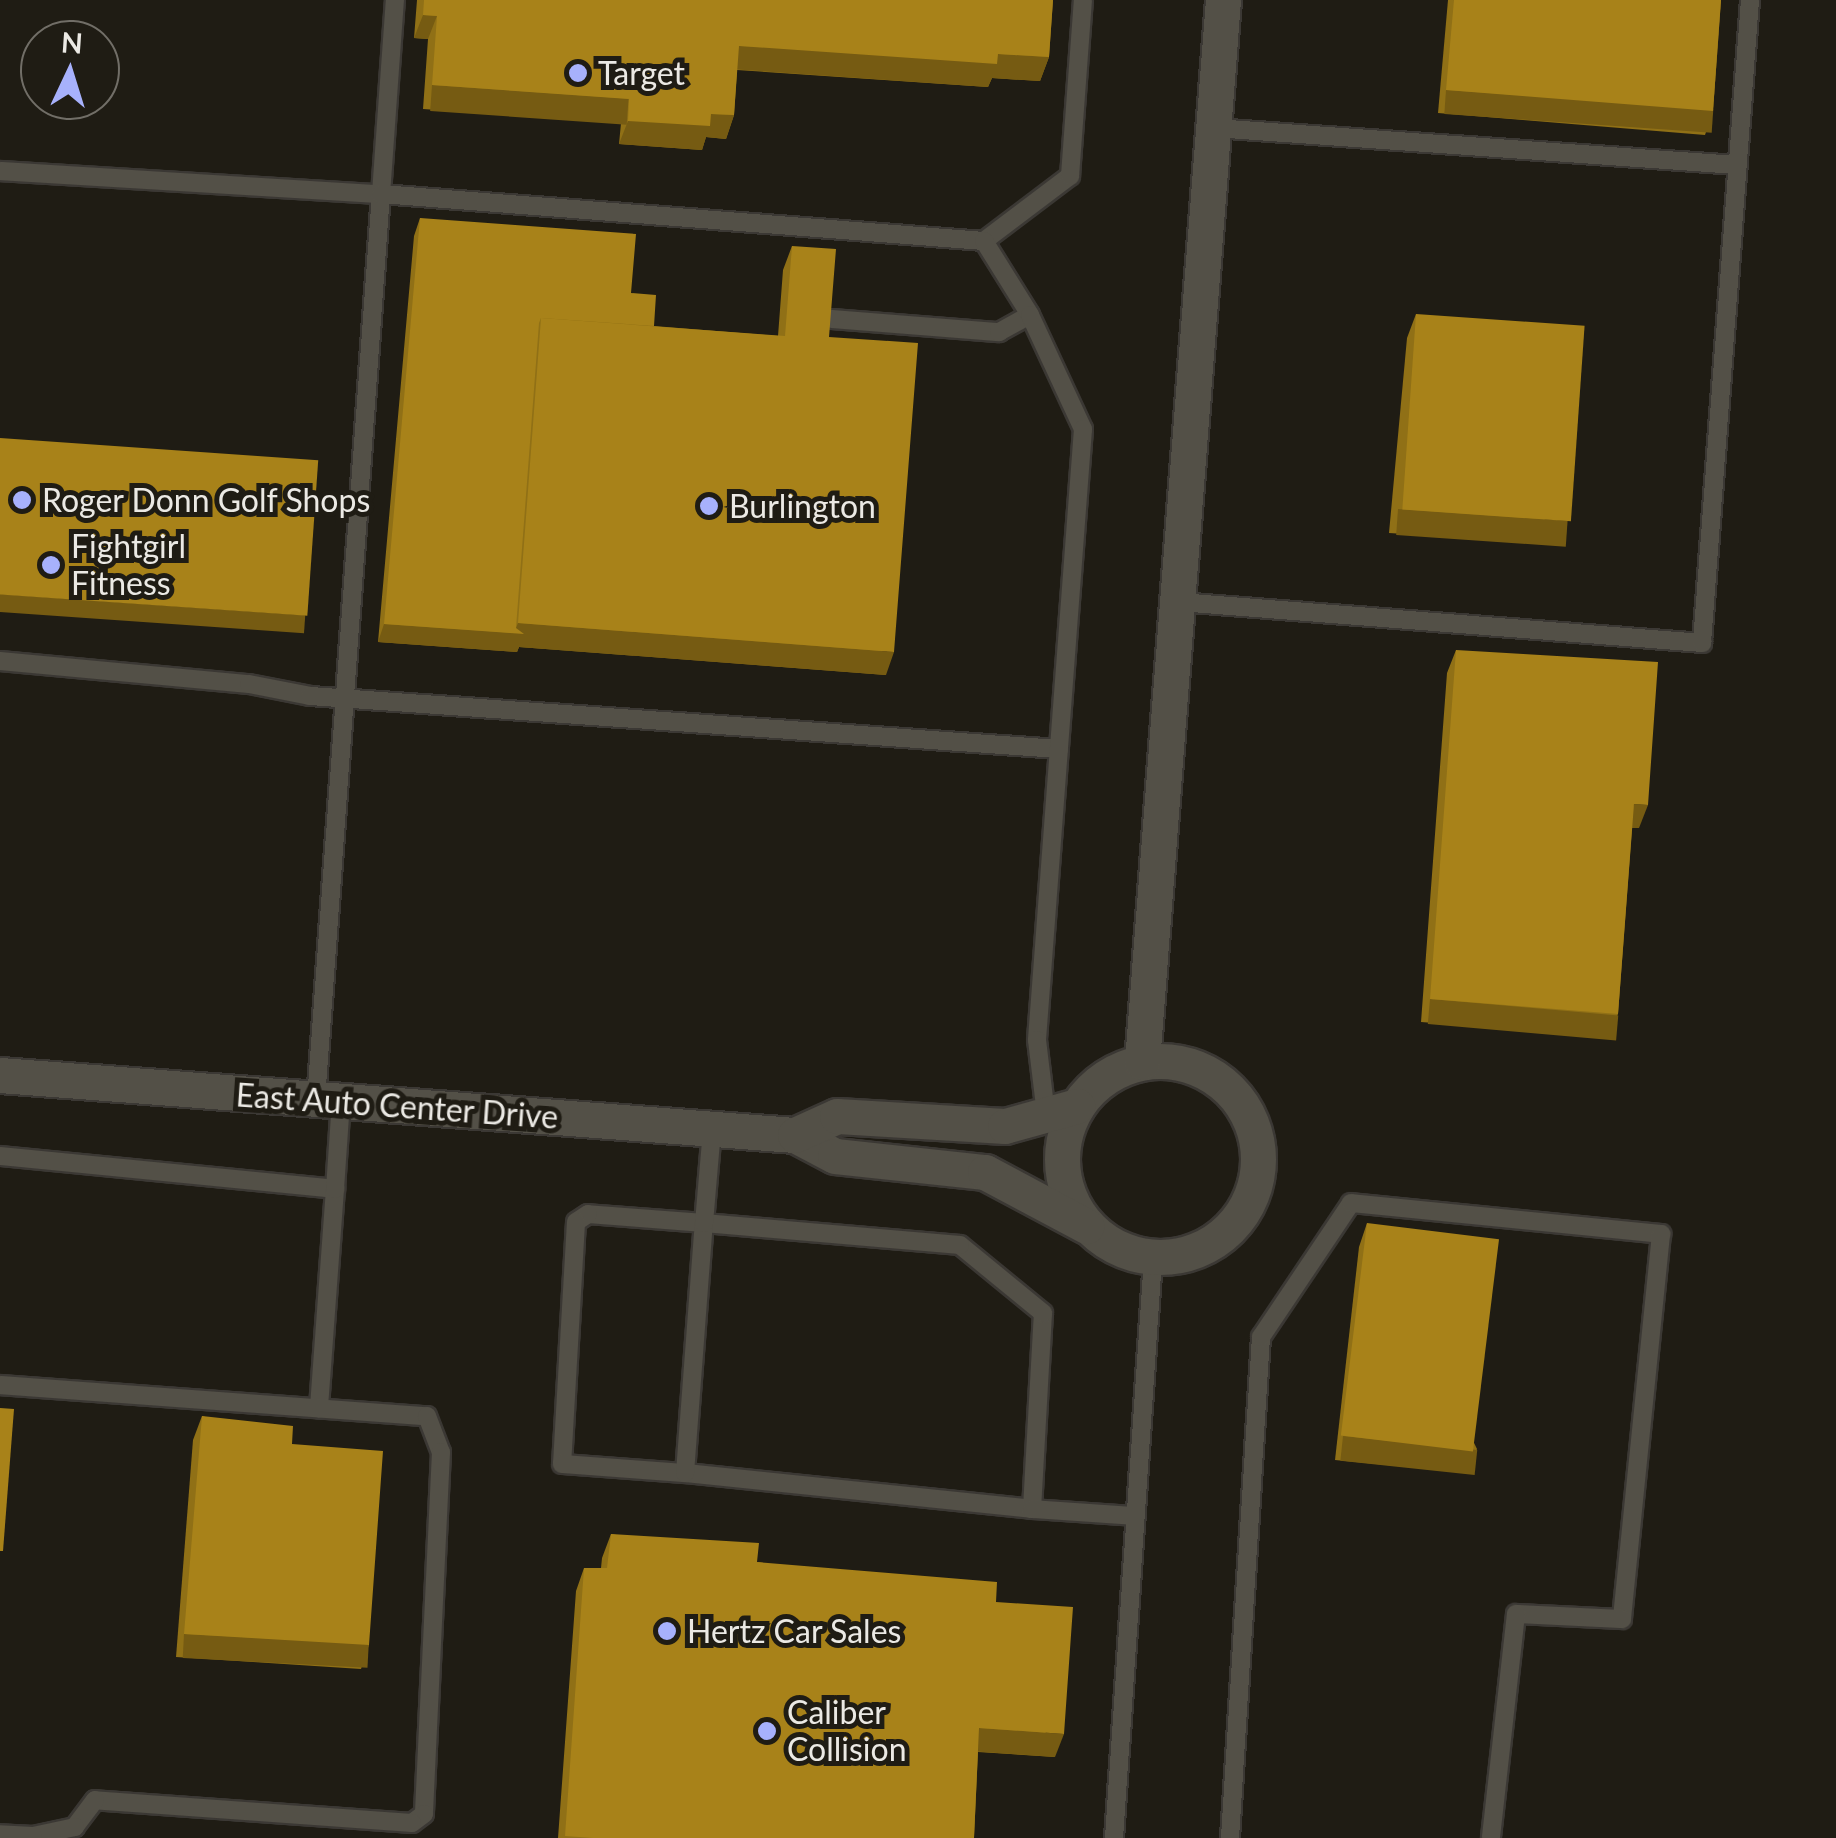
<!DOCTYPE html>
<style>
body{margin:0}
#map{position:relative;width:1836px;height:1838px;overflow:hidden;background:#1f1c14;font-family:Lato,sans-serif}
div>[style]{position:absolute}
.roads{filter:drop-shadow(2px 0 #3b3834) drop-shadow(-2px 0 #3b3834) drop-shadow(0 2px #3b3834) drop-shadow(0 -2px #3b3834)}
.lane>*{height:18px;margin:-9px;padding:0 9px;transform-origin:9px;border-radius:9px;background:#535047}
.street>*{height:35px;margin:-17.5px;padding:0 17.5px;transform-origin:17.5px;border-radius:17.5px;background:#535047}
.street>.ring{margin:-17.5px;padding:0;box-sizing:content-box;background:none;border:35px solid #535047;border-radius:50%}
.wall>*{inset:0;background:#907016}
.shaded-wall>*{inset:0;background:#765b12;transform-origin:0 0}
.building>*{inset:0;background:#a88219;transform-origin:0 0}
.dots>*{width:28px;height:28px;translate:-50% -50%;box-sizing:border-box;border:5px solid #1f1c14;border-radius:50%}
span{translate:-50% -50%;white-space:nowrap;text-align:center;line-height:1.15;-webkit-text-stroke:10px #1f1c14;paint-order:stroke}
.poi-label{font-size:32px;color:#ebe9e4}
.left{translate:0 -50%;text-align:left}
.street-label{font-size:32px;color:#ebe9e4}
.north{position:absolute;left:20px;top:20px;width:100px;height:100px;box-sizing:border-box;background:#1f1c14;border:2px solid #716e67;border-radius:50%;rotate:4deg;font-size:28px;font-weight:700;line-height:40px;text-align:center;color:#ebe9e4}
.north::after{content:'';display:block;margin:auto;width:35px;height:45px;background:#a7b1fc;clip-path:polygon(50% 0,100% 100%,50% 72%,0 100%)}
</style>
<div id="map">
<div class="roads">
<div class="lane">
<i style="left:1214px;top:128px;width:524px;rotate:4.05deg"></i>
<i style="left:0;top:171px;width:382px;rotate:3.5deg"></i>
<i style="left:381px;top:194px;width:195px;rotate:-85.9deg"></i>
<i style="left:984px;top:241px;width:108px;rotate:-37.1deg"></i>
<i style="left:1070px;top:176px;width:176px;rotate:-85.8deg"></i>
<i style="left:832px;top:319px;width:168px;rotate:4.5deg"></i>
<i style="left:999px;top:332px;width:35px;rotate:-29deg"></i>
<i style="left:1179px;top:602px;width:525px;rotate:4.48deg"></i>
<i style="left:1702px;top:643px;width:645px;rotate:-85.73deg"></i>
<i style="left:0;top:661px;width:250px;rotate:5.3deg"></i>
<i style="left:249px;top:684px;width:62px;rotate:11.1deg"></i>
<i style="left:310px;top:696px;width:751px;rotate:4.05deg"></i>
<i style="left:316px;top:1100px;width:908px;rotate:-85.9deg"></i>
<i style="left:381px;top:194px;width:605px;rotate:4.46deg"></i>
<i style="left:984px;top:241px;width:87px;rotate:58.1deg"></i>
<i style="left:1030px;top:315px;width:126px;rotate:65.1deg"></i>
<i style="left:1083px;top:429px;width:613px;rotate:94.31deg"></i>
<i style="left:1037px;top:1040px;width:75px;rotate:83.1deg"></i>
<i style="left:0;top:1156px;width:337px;rotate:5.6deg"></i>
<i style="left:335px;top:1189px;width:220px;rotate:94.2deg"></i>
<i style="left:335px;top:1189px;width:88px;rotate:-86.1deg"></i>
<i style="left:0;top:1385px;width:428px;rotate:4.2deg"></i>
<i style="left:427px;top:1416px;width:39px;rotate:69deg"></i>
<i style="left:441px;top:1452px;width:362px;rotate:92.7deg"></i>
<i style="left:424px;top:1814px;width:15px;rotate:143deg"></i>
<i style="left:412px;top:1823px;width:318px;rotate:-175.9deg"></i>
<i style="left:95px;top:1800px;width:34px;rotate:127deg"></i>
<i style="left:75px;top:1827px;width:43px;rotate:167.9deg"></i>
<i style="left:33px;top:1836px;width:33px;rotate:-177deg"></i>
<i style="left:685px;top:1473px;width:349px;rotate:5.9deg"></i>
<i style="left:1032px;top:1509px;width:196px;rotate:-86.8deg"></i>
<i style="left:1043px;top:1313px;width:107px;rotate:-140.7deg"></i>
<i style="left:960px;top:1245px;width:257px;rotate:-175.1deg"></i>
<i style="left:704px;top:1223px;width:116px;rotate:-175.6deg"></i>
<i style="left:588px;top:1214px;width:14px;rotate:146deg"></i>
<i style="left:576px;top:1222px;width:242px;rotate:93.3deg"></i>
<i style="left:562px;top:1464px;width:123px;rotate:4.2deg"></i>
<i style="left:685px;top:1473px;width:251px;rotate:-85.7deg"></i>
<i style="left:704px;top:1223px;width:94px;rotate:-85.1deg"></i>
<i style="left:1032px;top:1509px;width:103px;rotate:3.9deg"></i>
<i style="left:1114px;top:1838px;width:581px;rotate:-86.15deg"></i>
<i style="left:1230px;top:1838px;width:502px;rotate:-86.46deg"></i>
<i style="left:1261px;top:1337px;width:161px;rotate:-56.1deg"></i>
<i style="left:1351px;top:1203px;width:312px;rotate:5.7deg"></i>
<i style="left:1661px;top:1234px;width:387px;rotate:95.8deg"></i>
<i style="left:1622px;top:1619px;width:106px;rotate:-177.3deg"></i>
<i style="left:1516px;top:1614px;width:225px;rotate:96.4deg"></i>
</div>
<div class="street">
<i class="ring" style="left:1062px;top:1061px;width:161px;height:161px"></i>
<i style="left:1142px;top:1062px;width:1065px;rotate:-85.64deg"></i>
<i style="left:0;top:1075px;width:797px;rotate:4.32deg"></i>
<i style="left:795px;top:1135px;width:45px;rotate:27.7deg"></i>
<i style="left:835px;top:1156px;width:151px;rotate:6.1deg"></i>
<i style="left:985px;top:1172px;width:115px;rotate:28.1deg"></i>
<i style="left:795px;top:1135px;width:46px;rotate:-24.3deg"></i>
<i style="left:837px;top:1116px;width:168px;rotate:3.4deg"></i>
<i style="left:1005px;top:1126px;width:75px;rotate:-15.5deg"></i>
</div>
</div>
<div class="wall">
<i style="clip-path:polygon(417px 0,1053px 0,1049px 57px,1040px 81px,992px 78px,988px 87px,737px 70px,734px 115px,726px 139px,706px 137px,702px 150px,619px 144px,621px 123px,423px 109px,428px 39px,414px 38px)"></i>
<i style="clip-path:polygon(1448px 0,1721px 0,1713px 111px,1705px 135px,1438px 113px)"></i>
<i style="clip-path:polygon(420px 218px,631px 293px,654px 326px,778px 336px,783px 270px,792px 246px,829px 337px,886px 675px,519px 647px,517px 652px,378px 642px,414px 236px)"></i>
<i style="clip-path:polygon(1416px 314px,1560px 544px,1389px 533px,1407px 338px)"></i>
<i style="clip-path:polygon(1456px 650px,1639px 828px,1632px 828px,1618px 1014px,1609px 1037px,1421px 1022px,1447px 673px)"></i>
<i style="clip-path:polygon(1367px 1223px,1477px 1449px,1468px 1473px,1335px 1460px,1359px 1247px)"></i>
<i style="clip-path:polygon(202px 1416px,292px 1444px,369px 1645px,361px 1669px,176px 1657px,193px 1440px)"></i>
<i style="clip-path:polygon(611px 1534px,757px 1562px,996px 1602px,1055px 1757px,978px 1752px,974px 1838px,558px 1838px,576px 1591px,584px 1568px,601px 1568px,602px 1558px)"></i>
</div>
<div class="shaded-wall">
<i style="clip-path:polygon(423px 15px,437px 16px,428px 39px,414px 38px)"></i>
<i style="clip-path:polygon(739px 46px,998px 54px,1049px 57px,1040px 81px,992px 78px,988px 87px,730px 69px)"></i>
<i style="left:432px;top:85px;width:197px;height:26px;rotate:4deg"></i>
<i style="left:1446px;top:90px;width:268px;height:24px;rotate:4deg"></i>
<i style="clip-path:polygon(711px 114px,734px 115px,726px 139px,706px 137px,702px 150px,619px 144px,628px 121px)"></i>
<i style="left:1398px;top:509px;width:170px;height:26px;rotate:4deg"></i>
<i style="left:0;top:594px;width:306px;height:18px;rotate:4deg"></i>
<i style="clip-path:polygon(518px 623px,894px 652px,886px 675px,519px 647px,517px 652px,378px 642px,384px 624px,514px 633px)"></i>
<i style="clip-path:polygon(1634px 804px,1648px 805px,1639px 828px,1625px 828px)"></i>
<i style="left:1430px;top:999px;width:189px;height:25px;rotate:5deg"></i>
<i style="left:1343px;top:1436px;width:135px;height:25px;rotate:6deg"></i>
<i style="left:184px;top:1634px;width:185px;height:24px;rotate:3deg"></i>
<i style="clip-path:polygon(979px 1728px,1064px 1734px,1055px 1757px,970px 1751px)"></i>
</div>
<div class="building">
<i style="clip-path:polygon(424px 0,1053px 0,1049px 57px,998px 54px,997px 64px,739px 46px,734px 115px,711px 114px,710px 126px,628px 121px,629px 99px,432px 85px,437px 16px,423px 15px)"></i>
<i style="clip-path:polygon(1454px 0,1721px 0,1713px 111px,1446px 90px)"></i>
<i style="clip-path:polygon(420px 218px,636px 234px,631px 293px,656px 295px,654px 326px,541px 318px,539px 323px,516px 628px,524px 634px,384px 624px)"></i>
<i style="clip-path:polygon(792px 246px,836px 249px,829px 337px,918px 343px,894px 652px,518px 623px,541px 318px,785px 336px)"></i>
<i style="left:1416px;top:314px;width:169px;height:196px;rotate:4deg"></i>
<i style="left:0;top:438px;width:319px;height:156px;rotate:4deg"></i>
<i style="clip-path:polygon(1456px 650px,1658px 662px,1648px 805px,1634px 804px,1618px 1014px,1430px 999px)"></i>
<i style="left:1367px;top:1223px;width:133px;height:214px;rotate:7deg"></i>
<i style="clip-path:polygon(0 1408px,14px 1409px,3px 1551px,0 1551px)"></i>
<i style="clip-path:polygon(202px 1416px,293px 1426px,292px 1444px,383px 1451px,369px 1645px,184px 1634px)"></i>
<i style="clip-path:polygon(611px 1534px,759px 1543px,757px 1562px,997px 1582px,996px 1602px,1073px 1607px,1064px 1734px,979px 1728px,974px 1838px,593px 1838px,565px 1836px,584px 1568px,607px 1568px)"></i>
</div>
<div class="dots">
<i style="left:578px;top:73px;background:#a7b1fc"></i>
<i style="left:22px;top:500px;background:#a7b1fc"></i>
<i style="left:709px;top:506px;background:#a7b1fc"></i>
<i style="left:51px;top:565px;background:#a7b1fc"></i>
<i style="left:667px;top:1631px;background:#a7b1fc"></i>
<i style="left:767px;top:1731px;background:#a7b1fc"></i>
</div>
<div class="poi-label">
<span class="left" style="left:598px;top:73px">Target</span>
<span class="left" style="left:42px;top:500px">Roger Donn Golf Shops</span>
<span class="left" style="left:729px;top:506px">Burlington</span>
<span class="left" style="left:71px;top:565px">Fightgirl<br>Fitness</span>
<span class="left" style="left:687px;top:1631px">Hertz Car Sales</span>
<span class="left" style="left:787px;top:1731px">Caliber<br>Collision</span>
</div>
<div class="street-label">
<span style="left:397px;top:1106px;rotate:4deg">East Auto Center Drive</span>
</div>
<div class="north">N</div>
</div>
